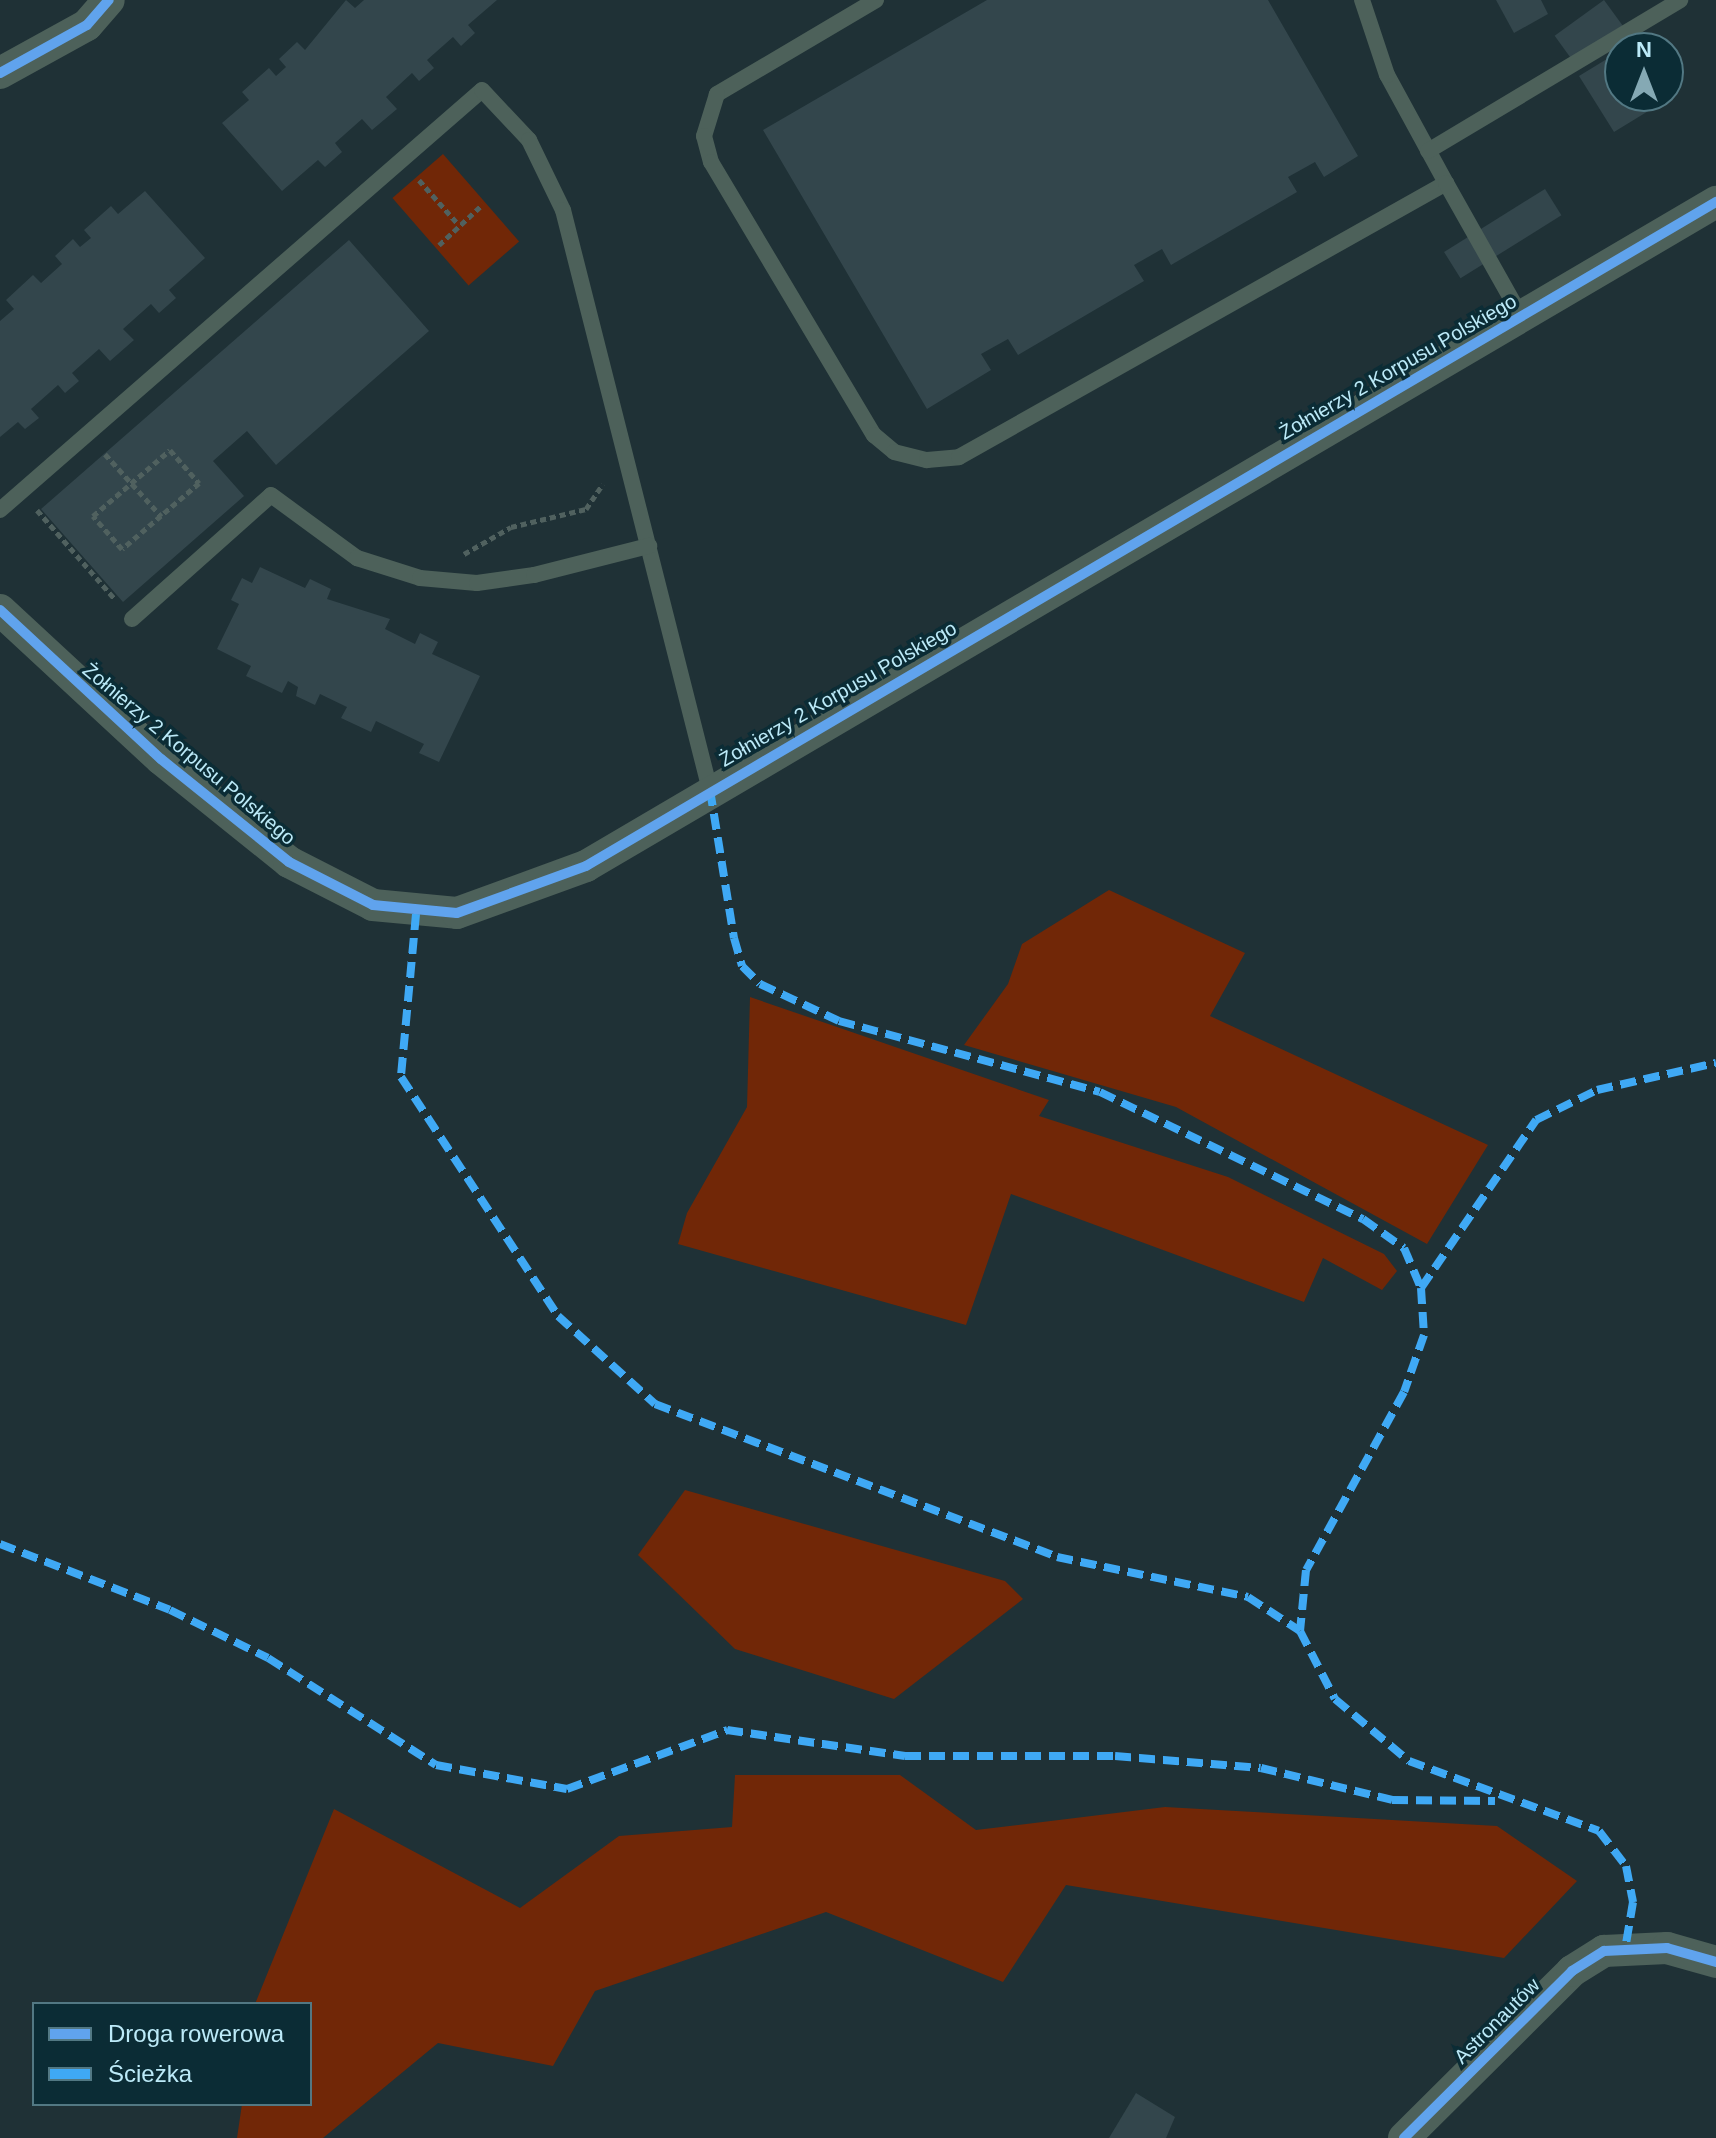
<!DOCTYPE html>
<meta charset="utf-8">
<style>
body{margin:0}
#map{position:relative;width:1716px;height:2138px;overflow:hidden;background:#1f3136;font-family:Helvetica,sans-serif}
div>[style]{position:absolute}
.green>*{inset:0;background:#712707;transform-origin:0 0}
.building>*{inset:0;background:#33464c;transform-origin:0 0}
.path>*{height:5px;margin-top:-2.5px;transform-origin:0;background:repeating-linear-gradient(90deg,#50615f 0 6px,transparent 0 10px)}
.lane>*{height:16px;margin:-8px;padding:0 8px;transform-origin:8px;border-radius:8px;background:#4d615a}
.street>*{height:32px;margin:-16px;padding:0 16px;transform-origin:16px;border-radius:16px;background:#4d615a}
.quiet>*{height:8px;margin-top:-4px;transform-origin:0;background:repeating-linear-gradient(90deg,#3fa9f5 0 16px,transparent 0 24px)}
.cycleway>*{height:10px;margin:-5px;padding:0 5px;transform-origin:5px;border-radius:5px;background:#60a3ed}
span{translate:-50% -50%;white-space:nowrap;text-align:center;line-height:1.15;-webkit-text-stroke:7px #0b2c35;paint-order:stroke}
.street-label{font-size:20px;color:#bceaf8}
.legend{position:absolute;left:32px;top:2002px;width:280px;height:104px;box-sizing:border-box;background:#0b2c35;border:2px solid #527883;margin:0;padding:10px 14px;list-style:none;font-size:24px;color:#bceaf8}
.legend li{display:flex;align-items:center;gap:16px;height:40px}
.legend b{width:40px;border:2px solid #527883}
.north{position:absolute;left:1604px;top:32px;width:80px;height:80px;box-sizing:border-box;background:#0b2c35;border:2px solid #527883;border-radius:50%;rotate:0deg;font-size:22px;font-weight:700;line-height:32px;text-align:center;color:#bceaf8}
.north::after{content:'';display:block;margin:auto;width:28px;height:36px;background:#85a9b4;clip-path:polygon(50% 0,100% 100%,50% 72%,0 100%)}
</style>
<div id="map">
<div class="green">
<i style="left:443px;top:154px;width:116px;height:67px;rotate:49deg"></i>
<i style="clip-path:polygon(1109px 890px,1245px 953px,1210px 1016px,1488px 1145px,1427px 1244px,1176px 1107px,964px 1045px,1008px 984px,1022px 944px)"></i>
<i style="clip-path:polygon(750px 997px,1049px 1100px,1039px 1116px,1228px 1177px,1384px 1254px,1397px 1271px,1382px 1290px,1323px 1258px,1304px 1302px,1011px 1194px,966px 1325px,678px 1244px,687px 1213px,747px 1107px)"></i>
<i style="clip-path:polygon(685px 1490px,1005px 1581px,1023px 1599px,894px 1699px,735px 1649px,638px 1555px)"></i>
<i style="clip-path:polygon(735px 1775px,900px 1775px,976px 1830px,1165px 1807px,1497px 1826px,1577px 1881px,1504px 1958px,1066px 1885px,1003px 1982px,826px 1912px,595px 1991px,553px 2066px,438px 2043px,323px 2138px,237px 2138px,242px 2104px,310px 2104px,310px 2004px,255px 2004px,334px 1809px,520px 1908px,619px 1836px,732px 1827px)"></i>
</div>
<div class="building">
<i style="clip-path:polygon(346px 0,355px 8px,364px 0,497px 0,468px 25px,475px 33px,461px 46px,453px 37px,427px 60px,434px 68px,419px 81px,412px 73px,386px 97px,397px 109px,372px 130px,362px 119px,335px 143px,342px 152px,325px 167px,318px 160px,282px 191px,222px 123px,249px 100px,242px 92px,269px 68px,276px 76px,286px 67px,279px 59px,297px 42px,305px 50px)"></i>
<i style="clip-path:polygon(987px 0,1268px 0,1358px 156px,1324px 177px,1315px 162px,1288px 177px,1297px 192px,1171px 265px,1162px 249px,1134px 265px,1144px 281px,1018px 355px,1008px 339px,981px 354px,991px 370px,927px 409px,763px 130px)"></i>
<i style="clip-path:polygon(1496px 0,1541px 0,1548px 14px,1514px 33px)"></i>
<i style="left:1604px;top:0;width:36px;height:61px;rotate:54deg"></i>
<i style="clip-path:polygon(1620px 51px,1620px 96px,1668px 99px,1614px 132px,1579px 76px)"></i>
<i style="left:1545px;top:189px;width:31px;height:119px;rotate:58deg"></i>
<i style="clip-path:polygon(145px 191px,205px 258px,169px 290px,176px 298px,159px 313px,151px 304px,123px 329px,134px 340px,110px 361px,99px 349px,72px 373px,79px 381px,65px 393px,58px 385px,31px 409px,39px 418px,25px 429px,18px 422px,0 437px,0 321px,14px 309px,6px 300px,33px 275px,41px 283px,62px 264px,55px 256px,73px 239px,80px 247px,91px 238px,84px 230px,111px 206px,118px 214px)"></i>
<i style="clip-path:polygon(349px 240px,429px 331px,276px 465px,247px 431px,213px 461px,244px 496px,123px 602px,41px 509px)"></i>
<i style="clip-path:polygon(260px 567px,305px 588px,310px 579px,331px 589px,327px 599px,390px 619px,385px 629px,415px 644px,420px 633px,438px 642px,432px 654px,480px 676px,439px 762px,419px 753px,424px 744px,376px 721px,371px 732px,341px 718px,347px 707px,320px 694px,315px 705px,296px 696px,298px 687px,288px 681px,282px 693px,246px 676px,251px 666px,217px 649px,239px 604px,231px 600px,242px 578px,252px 583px)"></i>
<i style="clip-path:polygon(1136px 2093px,1175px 2117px,1166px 2138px,1109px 2138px)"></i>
</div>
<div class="path">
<i style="left:419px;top:180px;width:60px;rotate:48.4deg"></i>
<i style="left:439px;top:245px;width:60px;rotate:-43deg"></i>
<i style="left:170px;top:450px;width:44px;rotate:48.7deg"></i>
<i style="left:199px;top:483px;width:101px;rotate:139.4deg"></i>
<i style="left:122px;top:549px;width:44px;rotate:-131.3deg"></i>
<i style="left:93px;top:516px;width:101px;rotate:-40.6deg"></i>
<i style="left:105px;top:454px;width:84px;rotate:47.9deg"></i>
<i style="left:37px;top:510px;width:118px;rotate:48.8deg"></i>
<i style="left:464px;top:554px;width:54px;rotate:-29.9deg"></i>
<i style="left:511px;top:527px;width:77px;rotate:-13.5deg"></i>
<i style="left:586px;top:509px;width:30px;rotate:-56deg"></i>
</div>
<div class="lane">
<i style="left:876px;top:0;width:185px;rotate:149.4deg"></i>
<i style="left:717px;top:94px;width:44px;rotate:107.2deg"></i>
<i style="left:704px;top:136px;width:27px;rotate:75deg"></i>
<i style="left:711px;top:162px;width:318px;rotate:59.2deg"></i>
<i style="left:874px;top:435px;width:26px;rotate:40deg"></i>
<i style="left:894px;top:452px;width:34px;rotate:14deg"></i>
<i style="left:927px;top:460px;width:32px;rotate:-5deg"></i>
<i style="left:959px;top:457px;width:559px;rotate:-29.36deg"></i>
<i style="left:1446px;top:183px;width:123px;rotate:-118.6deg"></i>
<i style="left:1387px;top:75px;width:79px;rotate:-108.4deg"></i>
<i style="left:1428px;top:151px;width:294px;rotate:-30.9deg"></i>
<i style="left:1446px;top:183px;width:153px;rotate:60.6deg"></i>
<i style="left:0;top:510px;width:639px;rotate:-41.07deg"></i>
<i style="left:482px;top:90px;width:69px;rotate:46.8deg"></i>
<i style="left:529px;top:140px;width:78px;rotate:64.1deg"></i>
<i style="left:563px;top:210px;width:598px;rotate:75.78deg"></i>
<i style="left:132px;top:619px;width:186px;rotate:-41.7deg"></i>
<i style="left:271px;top:495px;width:107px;rotate:36.2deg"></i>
<i style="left:357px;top:558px;width:66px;rotate:17.6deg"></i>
<i style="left:420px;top:578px;width:57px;rotate:5deg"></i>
<i style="left:477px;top:583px;width:58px;rotate:-8deg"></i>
<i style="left:534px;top:575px;width:119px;rotate:-14.2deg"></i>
</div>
<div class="street">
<i style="left:0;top:73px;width:99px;rotate:-28.9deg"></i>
<i style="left:87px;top:25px;width:33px;rotate:-49deg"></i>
<i style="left:0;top:610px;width:219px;rotate:42.8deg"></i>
<i style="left:161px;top:759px;width:164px;rotate:38.8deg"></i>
<i style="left:289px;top:862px;width:94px;rotate:27.1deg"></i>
<i style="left:373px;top:905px;width:84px;rotate:5.4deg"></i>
<i style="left:457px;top:913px;width:137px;rotate:-20deg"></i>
<i style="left:586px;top:866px;width:1311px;rotate:-30.44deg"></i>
<i style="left:1404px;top:2138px;width:237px;rotate:-44.8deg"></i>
<i style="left:1572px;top:1971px;width:38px;rotate:-32deg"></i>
<i style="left:1604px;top:1951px;width:63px;rotate:-2.7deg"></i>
<i style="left:1667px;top:1948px;width:51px;rotate:15.9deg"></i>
</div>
<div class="quiet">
<i style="left:710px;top:790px;width:150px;rotate:80.8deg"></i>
<i style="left:734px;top:938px;width:29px;rotate:74deg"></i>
<i style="left:742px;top:966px;width:25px;rotate:45deg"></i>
<i style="left:760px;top:984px;width:87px;rotate:25.1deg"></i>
<i style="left:839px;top:1021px;width:270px;rotate:15.2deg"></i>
<i style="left:1100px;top:1092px;width:292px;rotate:25.8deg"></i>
<i style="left:1363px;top:1219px;width:50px;rotate:35.3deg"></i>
<i style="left:1404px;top:1248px;width:43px;rotate:67deg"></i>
<i style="left:1421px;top:1288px;width:47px;rotate:86.3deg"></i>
<i style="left:1424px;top:1335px;width:60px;rotate:109.3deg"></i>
<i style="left:1404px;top:1392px;width:203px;rotate:118.8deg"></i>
<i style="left:1306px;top:1570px;width:61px;rotate:95.6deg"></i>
<i style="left:1300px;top:1631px;width:76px;rotate:62.8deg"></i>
<i style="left:1335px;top:1699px;width:97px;rotate:40deg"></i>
<i style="left:1409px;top:1761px;width:202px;rotate:20.2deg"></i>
<i style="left:1599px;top:1831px;width:44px;rotate:52.4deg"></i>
<i style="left:1626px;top:1866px;width:37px;rotate:79deg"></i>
<i style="left:1633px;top:1902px;width:43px;rotate:99.5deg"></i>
<i style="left:416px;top:914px;width:164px;rotate:95.3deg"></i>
<i style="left:401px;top:1077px;width:286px;rotate:56.7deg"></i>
<i style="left:558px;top:1316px;width:131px;rotate:42.2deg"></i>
<i style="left:655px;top:1404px;width:430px;rotate:20.8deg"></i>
<i style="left:1057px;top:1557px;width:195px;rotate:11.8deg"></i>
<i style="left:1248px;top:1597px;width:62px;rotate:33.2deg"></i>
<i style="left:1421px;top:1288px;width:204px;rotate:-55.6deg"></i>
<i style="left:1536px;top:1120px;width:68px;rotate:-26.2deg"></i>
<i style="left:1597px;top:1090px;width:122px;rotate:-12.8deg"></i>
<i style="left:0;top:1544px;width:182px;rotate:21.2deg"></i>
<i style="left:170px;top:1610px;width:109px;rotate:26.1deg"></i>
<i style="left:268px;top:1658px;width:199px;rotate:32.5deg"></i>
<i style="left:436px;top:1765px;width:133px;rotate:10.4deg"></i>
<i style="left:567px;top:1789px;width:171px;rotate:-20.2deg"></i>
<i style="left:727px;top:1730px;width:180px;rotate:8.3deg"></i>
<i style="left:905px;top:1756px;width:210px"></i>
<i style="left:1115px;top:1756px;width:146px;rotate:4.7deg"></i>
<i style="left:1261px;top:1768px;width:135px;rotate:13.7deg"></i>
<i style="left:1392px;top:1800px;width:103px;rotate:0.6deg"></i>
</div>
<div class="cycleway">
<i style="left:0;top:73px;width:99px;rotate:-28.9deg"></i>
<i style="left:87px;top:25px;width:33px;rotate:-49deg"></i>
<i style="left:0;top:610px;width:219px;rotate:42.8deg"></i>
<i style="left:161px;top:759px;width:164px;rotate:38.8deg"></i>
<i style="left:289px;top:862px;width:94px;rotate:27.1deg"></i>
<i style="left:373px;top:905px;width:84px;rotate:5.4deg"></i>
<i style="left:457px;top:913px;width:137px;rotate:-20deg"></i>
<i style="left:586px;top:866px;width:1311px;rotate:-30.44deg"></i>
<i style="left:1404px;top:2138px;width:237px;rotate:-44.8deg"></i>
<i style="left:1572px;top:1971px;width:38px;rotate:-32deg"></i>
<i style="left:1604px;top:1951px;width:63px;rotate:-2.7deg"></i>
<i style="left:1667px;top:1948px;width:51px;rotate:15.9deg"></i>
</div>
<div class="street-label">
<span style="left:1398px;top:367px;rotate:-30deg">Żołnierzy 2 Korpusu Polskiego</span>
<span style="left:838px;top:694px;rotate:-30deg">Żołnierzy 2 Korpusu Polskiego</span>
<span style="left:189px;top:754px;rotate:40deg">Żołnierzy 2 Korpusu Polskiego</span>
<span style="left:1497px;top:2021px;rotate:-45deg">Astronautów</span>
</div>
<ul class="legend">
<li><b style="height:10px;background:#60a3ed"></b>Droga rowerowa</li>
<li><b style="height:10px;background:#3fa9f5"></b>Ścieżka</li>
</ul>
<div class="north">N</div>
</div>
